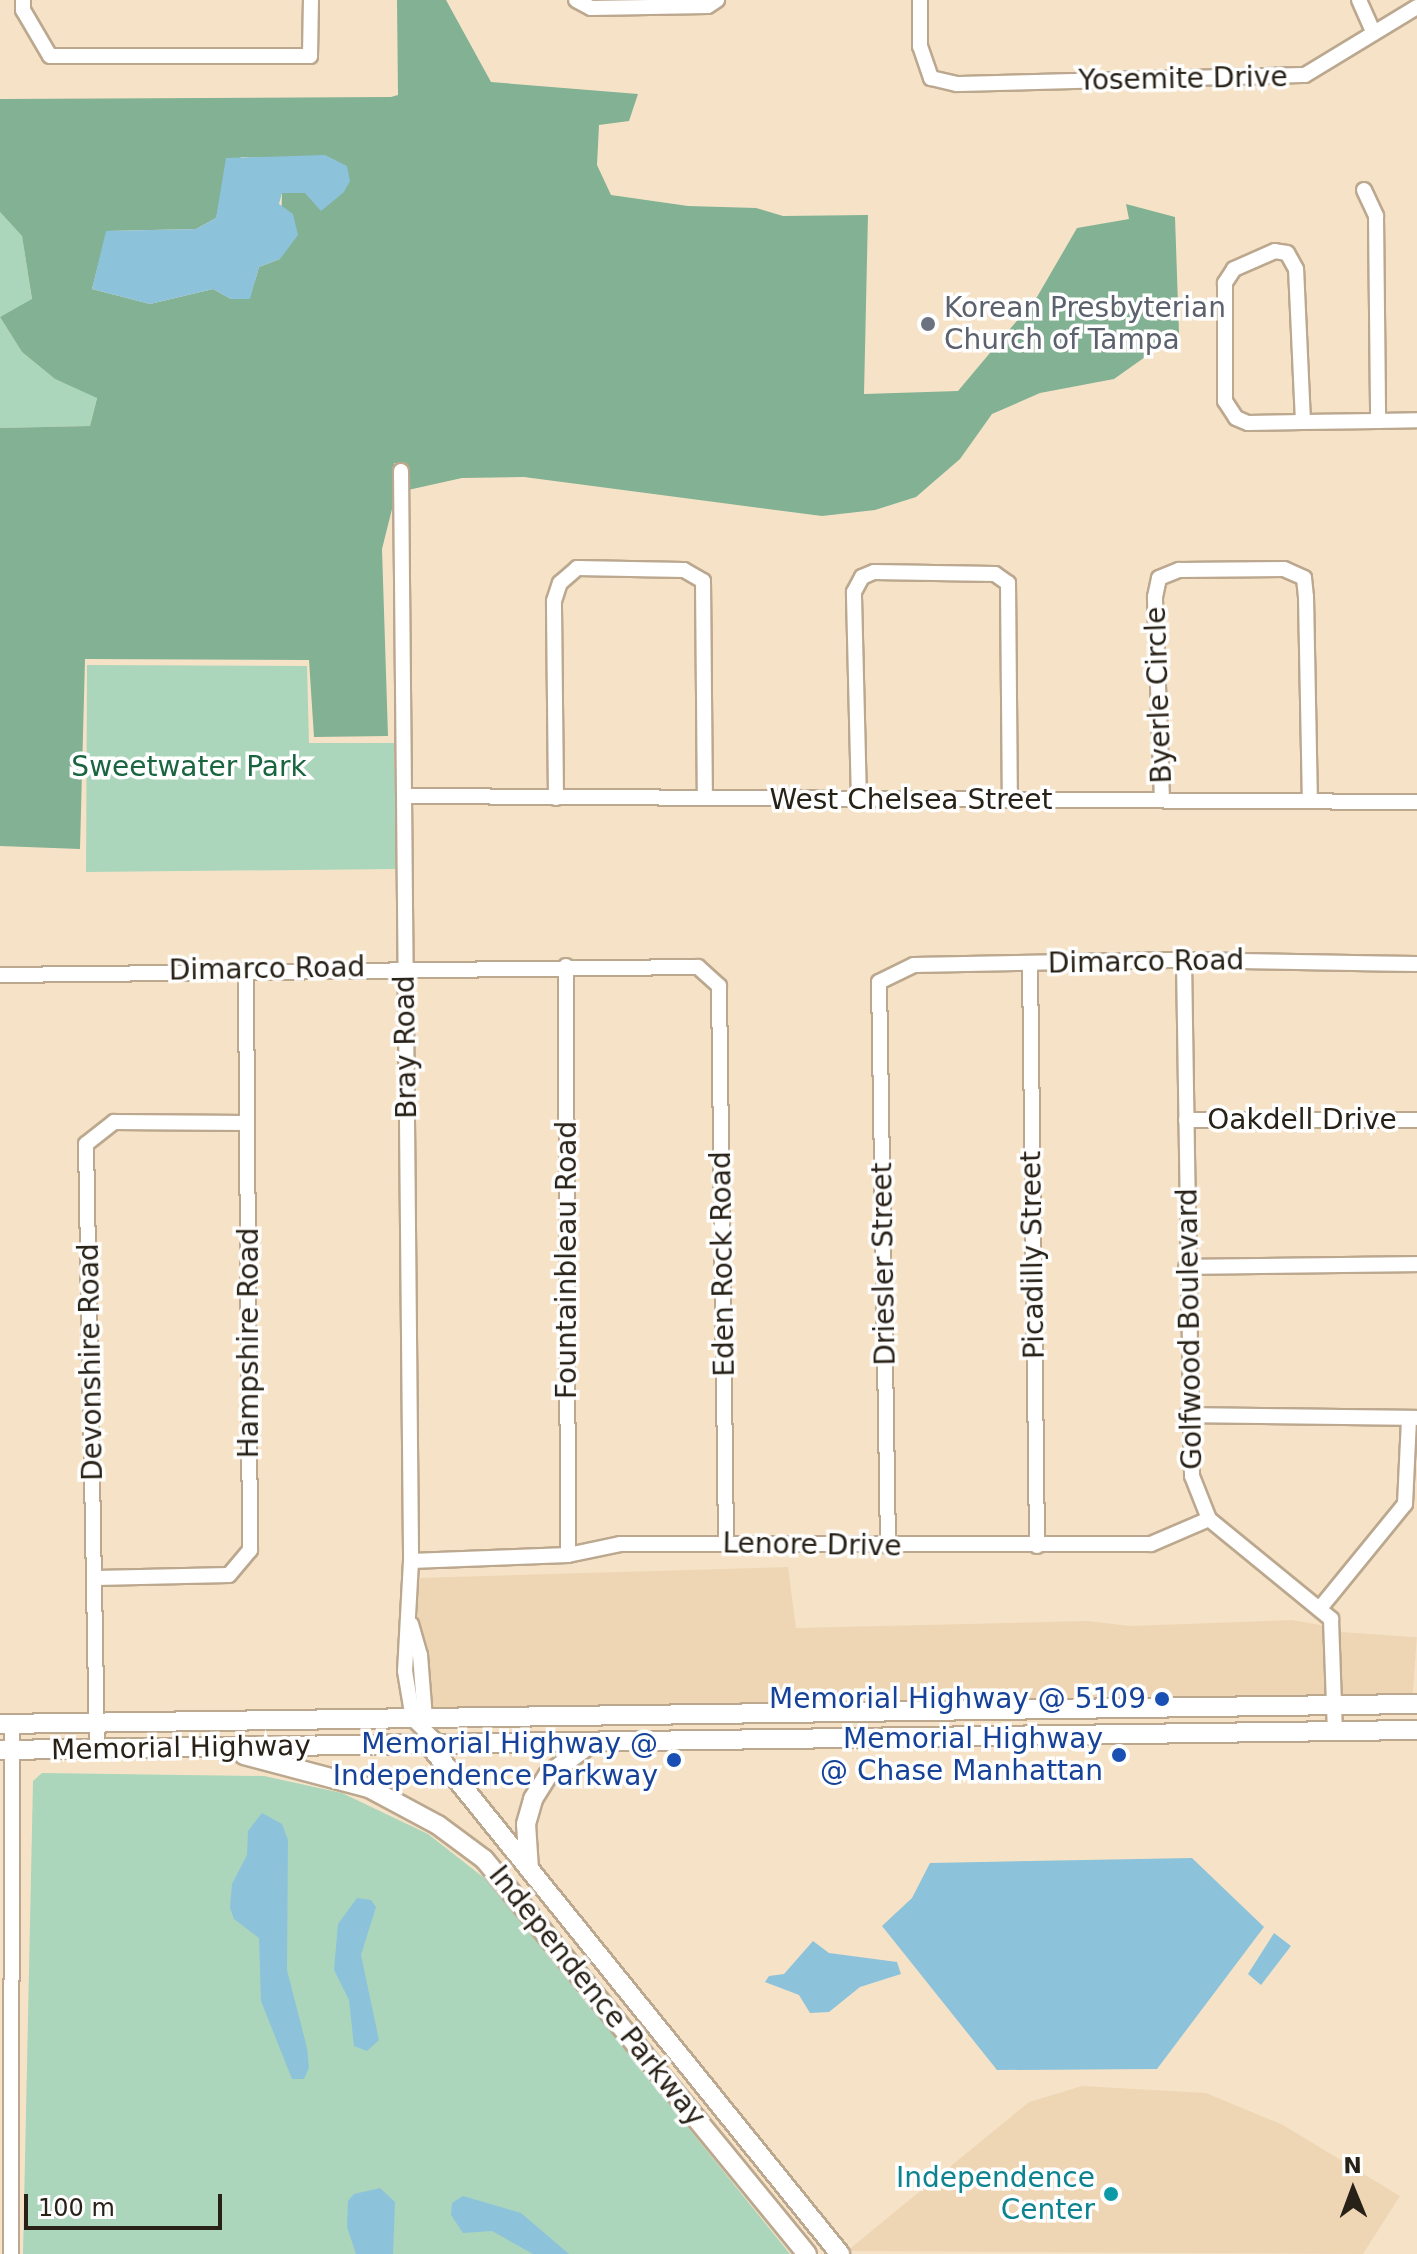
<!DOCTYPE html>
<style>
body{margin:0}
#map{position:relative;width:1417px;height:2254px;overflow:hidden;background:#f6e3c7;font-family:"DejaVu Sans",sans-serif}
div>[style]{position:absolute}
.built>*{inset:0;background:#eed6b5;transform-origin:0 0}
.green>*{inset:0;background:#abd6bb}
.forest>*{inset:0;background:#82b194}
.water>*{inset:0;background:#8dc2db}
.roads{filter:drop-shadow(2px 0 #bba88f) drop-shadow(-2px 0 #bba88f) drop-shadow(0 2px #bba88f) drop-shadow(0 -2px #bba88f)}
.minor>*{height:14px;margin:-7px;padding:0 7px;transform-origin:7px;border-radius:7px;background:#fff}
.major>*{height:18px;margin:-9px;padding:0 9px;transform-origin:9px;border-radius:9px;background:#fff}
.dots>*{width:22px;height:22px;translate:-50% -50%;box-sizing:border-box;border:4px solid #fff;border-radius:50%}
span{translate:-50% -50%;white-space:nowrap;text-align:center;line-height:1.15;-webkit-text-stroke:7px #fff;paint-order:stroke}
.street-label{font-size:28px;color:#282117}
.worship-label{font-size:28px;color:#5b616d}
.left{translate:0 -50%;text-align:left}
.park-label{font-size:28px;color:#19653f}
.transit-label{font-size:28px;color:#164399}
.right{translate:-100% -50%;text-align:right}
.culture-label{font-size:28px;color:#0d838f}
.north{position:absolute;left:1313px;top:2150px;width:80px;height:80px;-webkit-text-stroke:6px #fff;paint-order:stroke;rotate:359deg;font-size:22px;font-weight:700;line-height:32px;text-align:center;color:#282117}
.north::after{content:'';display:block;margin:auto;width:28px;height:36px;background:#282117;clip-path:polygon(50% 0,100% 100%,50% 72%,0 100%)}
.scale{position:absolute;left:24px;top:2194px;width:198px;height:36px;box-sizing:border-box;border:4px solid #282117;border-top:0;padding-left:10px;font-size:24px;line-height:28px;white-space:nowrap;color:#282117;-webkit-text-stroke:6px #fff;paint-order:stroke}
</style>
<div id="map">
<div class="built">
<i style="clip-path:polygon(788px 1567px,796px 1628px,1088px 1621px,1130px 1626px,1292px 1620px,1326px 1626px,1327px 1698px,431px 1710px,418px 1623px,418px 1578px)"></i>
<i style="left:1341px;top:1632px;width:76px;height:66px;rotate:4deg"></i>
<i style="clip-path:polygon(1082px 2086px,1206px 2093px,1283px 2125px,1400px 2196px,1363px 2254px,847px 2251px,1029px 2102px)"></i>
</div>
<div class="green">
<i style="clip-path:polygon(0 212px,22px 236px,32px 300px,0 317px,22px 352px,55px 379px,97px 397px,90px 426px,0 428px)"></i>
<i style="clip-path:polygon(87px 665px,307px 666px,309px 743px,394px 743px,397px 869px,86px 872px)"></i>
<i style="clip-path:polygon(42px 1773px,264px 1776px,342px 1793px,428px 1834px,492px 1884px,790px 2254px,23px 2254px,33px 1781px)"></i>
</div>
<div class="forest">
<i style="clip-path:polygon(evenodd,397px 0,446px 0,491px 82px,638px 94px,629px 121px,599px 125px,597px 165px,611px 195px,688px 206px,756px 208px,783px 216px,868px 215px,864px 394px,958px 391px,1037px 297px,1077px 228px,1129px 219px,1126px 204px,1175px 217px,1179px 333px,1114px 379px,1040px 393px,992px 414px,960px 459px,916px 497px,875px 510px,822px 516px,524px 477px,462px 478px,408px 490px,408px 464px,394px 463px,394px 501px,382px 549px,388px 736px,314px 737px,309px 660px,85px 659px,80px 849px,0 846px,0 428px,90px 426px,97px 398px,55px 379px,22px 352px,0 317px,32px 299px,22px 236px,0 212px,0 99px,391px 97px,398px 95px,397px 0,241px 157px,283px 159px,305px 193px,282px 193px,280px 259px,259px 267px,255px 281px,231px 299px,213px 289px,150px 304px,92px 289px,107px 231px,196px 229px,216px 218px,226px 179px,241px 157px)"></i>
</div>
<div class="water">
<i style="clip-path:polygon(325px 155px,347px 166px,350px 181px,344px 192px,321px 211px,305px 193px,282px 193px,279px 204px,293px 214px,298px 235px,280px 259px,259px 267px,250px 299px,231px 299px,213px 289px,150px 304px,92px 289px,106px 231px,196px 229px,216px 218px,226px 158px)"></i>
<i style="clip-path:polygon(262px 1813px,282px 1824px,288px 1840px,287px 1970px,307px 2048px,309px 2068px,304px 2079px,292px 2079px,261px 2001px,259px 1938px,234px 1919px,230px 1908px,232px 1884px,247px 1855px,248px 1831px)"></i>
<i style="clip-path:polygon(1192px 1858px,1264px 1927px,1157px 2069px,997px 2070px,882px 1926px,912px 1898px,930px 1863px)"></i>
<i style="clip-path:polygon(357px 1898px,371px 1900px,376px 1907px,361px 1955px,379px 2040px,367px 2051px,354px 2046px,349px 2000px,334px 1970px,338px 1924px)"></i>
<i style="clip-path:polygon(1274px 1933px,1291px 1946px,1261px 1985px,1248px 1974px)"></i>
<i style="clip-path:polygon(813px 1941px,829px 1953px,897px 1962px,901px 1974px,860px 1987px,829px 2012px,810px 2013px,799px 1995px,765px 1982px,769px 1976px,784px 1974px)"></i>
<i style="clip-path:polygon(380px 2188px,395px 2202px,393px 2254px,356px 2254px,347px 2227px,348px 2201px,354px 2194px)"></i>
<i style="clip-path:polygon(463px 2196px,521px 2213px,569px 2254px,533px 2254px,492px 2231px,463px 2233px,451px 2215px,452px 2203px)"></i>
</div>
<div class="roads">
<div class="minor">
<i style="left:23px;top:0;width:10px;rotate:90deg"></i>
<i style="left:23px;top:10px;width:53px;rotate:59.6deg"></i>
<i style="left:50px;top:56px;width:260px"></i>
<i style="left:310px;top:56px;width:56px;rotate:-89deg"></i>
<i style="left:576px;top:0;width:17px;rotate:28deg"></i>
<i style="left:591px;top:8px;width:117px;rotate:-1deg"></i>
<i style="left:708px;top:6px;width:11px;rotate:-34deg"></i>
<i style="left:920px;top:0;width:46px;rotate:90deg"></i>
<i style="left:920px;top:46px;width:34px;rotate:71deg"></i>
<i style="left:931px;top:78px;width:27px;rotate:13deg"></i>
<i style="left:957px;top:84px;width:348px;rotate:-1.5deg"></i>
<i style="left:1305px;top:75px;width:131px;rotate:-31.3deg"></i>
<i style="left:1359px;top:0;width:36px;rotate:66deg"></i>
<i style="left:1364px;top:190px;width:29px;rotate:65deg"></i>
<i style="left:1376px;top:216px;width:205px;rotate:89.4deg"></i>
<i style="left:1303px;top:422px;width:153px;rotate:-92.6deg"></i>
<i style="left:1296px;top:269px;width:18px;rotate:-119deg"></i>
<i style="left:1287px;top:253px;width:12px;rotate:-171deg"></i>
<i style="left:1275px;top:251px;width:45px;rotate:156.3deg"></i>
<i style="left:1234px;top:269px;width:17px;rotate:123deg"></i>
<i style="left:1225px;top:283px;width:118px;rotate:90deg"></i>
<i style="left:1225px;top:401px;width:20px;rotate:57deg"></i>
<i style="left:1236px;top:418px;width:13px;rotate:23deg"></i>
<i style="left:1248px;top:423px;width:55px;rotate:-1deg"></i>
<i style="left:1303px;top:422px;width:75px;rotate:-0.8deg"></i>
<i style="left:1378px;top:421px;width:39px;rotate:-1deg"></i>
<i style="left:401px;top:471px;width:1090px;rotate:89.47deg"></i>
<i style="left:411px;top:1561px;width:110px;rotate:93.1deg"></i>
<i style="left:405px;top:1671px;width:49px;rotate:80.5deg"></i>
<i style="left:413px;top:1719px;width:33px;rotate:44deg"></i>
<i style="left:405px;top:796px;width:1012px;rotate:0.34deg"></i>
<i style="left:556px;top:798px;width:197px;rotate:-90.6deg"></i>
<i style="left:554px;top:601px;width:19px;rotate:-72deg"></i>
<i style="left:560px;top:583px;width:23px;rotate:-41deg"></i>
<i style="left:577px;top:568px;width:107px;rotate:1.1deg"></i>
<i style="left:684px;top:570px;width:22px;rotate:30deg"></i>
<i style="left:703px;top:581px;width:217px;rotate:89.5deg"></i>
<i style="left:1162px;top:800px;width:203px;rotate:-92deg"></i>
<i style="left:1155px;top:597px;width:19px;rotate:-78deg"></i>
<i style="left:1159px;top:578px;width:22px;rotate:-22deg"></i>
<i style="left:1179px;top:570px;width:105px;rotate:-0.5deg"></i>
<i style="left:1284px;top:569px;width:22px;rotate:24deg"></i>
<i style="left:1304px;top:578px;width:19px;rotate:84deg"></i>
<i style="left:1306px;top:597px;width:204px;rotate:88.9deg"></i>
<i style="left:859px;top:801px;width:209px;rotate:-91.4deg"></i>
<i style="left:854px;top:592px;width:17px;rotate:-62deg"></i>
<i style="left:862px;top:577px;width:13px;rotate:-23deg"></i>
<i style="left:874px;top:572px;width:121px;rotate:0.9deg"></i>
<i style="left:995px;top:574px;width:16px;rotate:35deg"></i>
<i style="left:1008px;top:583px;width:217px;rotate:89.5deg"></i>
<i style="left:1184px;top:960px;width:516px;rotate:89.11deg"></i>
<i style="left:1192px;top:1476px;width:46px;rotate:68.4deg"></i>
<i style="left:1209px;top:1519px;width:158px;rotate:39.3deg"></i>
<i style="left:1331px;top:1619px;width:113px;rotate:88deg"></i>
<i style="left:1030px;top:963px;width:583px;rotate:89.31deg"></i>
<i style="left:566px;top:966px;width:589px;rotate:89.81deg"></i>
<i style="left:0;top:975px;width:698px;rotate:-0.66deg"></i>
<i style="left:698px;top:967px;width:28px;rotate:42deg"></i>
<i style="left:719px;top:986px;width:557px;rotate:89.28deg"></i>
<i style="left:1186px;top:1120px;width:231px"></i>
<i style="left:1186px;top:1267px;width:231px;rotate:-0.7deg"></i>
<i style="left:1187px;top:1415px;width:230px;rotate:0.7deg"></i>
<i style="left:888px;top:1546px;width:564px;rotate:-90.91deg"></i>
<i style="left:879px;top:982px;width:39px;rotate:-26deg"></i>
<i style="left:914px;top:965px;width:270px;rotate:-1.1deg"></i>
<i style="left:1184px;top:960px;width:233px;rotate:1deg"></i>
<i style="left:411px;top:1561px;width:157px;rotate:-2.2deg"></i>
<i style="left:568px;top:1555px;width:53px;rotate:-11.9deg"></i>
<i style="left:620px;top:1544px;width:531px"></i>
<i style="left:1151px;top:1544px;width:63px;rotate:-23.3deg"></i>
<i style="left:96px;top:1578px;width:133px;rotate:-1.3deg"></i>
<i style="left:229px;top:1575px;width:33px;rotate:-50deg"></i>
<i style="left:250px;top:1550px;width:580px;rotate:-90.4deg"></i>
<i style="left:1321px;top:1607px;width:133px;rotate:-50.8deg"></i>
<i style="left:1405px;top:1504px;width:86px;rotate:-87.3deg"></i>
<i style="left:411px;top:1624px;width:32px;rotate:74deg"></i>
<i style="left:420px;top:1655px;width:64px;rotate:85.5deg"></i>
<i style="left:97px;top:1749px;width:605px;rotate:-91.04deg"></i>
<i style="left:86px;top:1144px;width:36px;rotate:-38deg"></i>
<i style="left:114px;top:1122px;width:133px;rotate:0.4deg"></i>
<i style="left:11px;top:2254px;width:530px;rotate:-89.89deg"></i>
</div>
<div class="major">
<i style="left:0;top:1724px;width:1417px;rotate:-0.81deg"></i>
<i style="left:425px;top:1740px;width:661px;rotate:51.08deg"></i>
<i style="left:0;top:1750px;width:1417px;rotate:-0.81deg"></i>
<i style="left:244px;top:1755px;width:129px;rotate:14.8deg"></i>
<i style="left:369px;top:1788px;width:78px;rotate:28.2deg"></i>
<i style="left:438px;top:1825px;width:57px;rotate:36.5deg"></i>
<i style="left:484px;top:1859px;width:510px;rotate:50.73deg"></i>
<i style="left:529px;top:1869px;width:45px;rotate:-93.8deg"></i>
<i style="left:526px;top:1824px;width:26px;rotate:-74deg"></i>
<i style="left:533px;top:1799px;width:28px;rotate:-58deg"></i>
<i style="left:548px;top:1775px;width:54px;rotate:-36.7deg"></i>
</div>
</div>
<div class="dots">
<i style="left:928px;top:324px;background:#6b7280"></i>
<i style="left:1162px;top:1699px;background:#1a4fb4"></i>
<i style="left:1119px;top:1755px;background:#1a4fb4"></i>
<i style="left:674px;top:1760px;background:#1a4fb4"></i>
<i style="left:1111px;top:2194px;background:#0f9aa8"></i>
</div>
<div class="street-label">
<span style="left:1183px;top:79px;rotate:-1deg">Yosemite Drive</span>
<span style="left:1159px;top:695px;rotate:-92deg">Byerle Circle</span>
<span style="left:911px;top:800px">West Chelsea Street</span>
<span style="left:1146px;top:962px;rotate:-1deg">Dimarco Road</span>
<span style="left:267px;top:969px;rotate:-1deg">Dimarco Road</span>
<span style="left:406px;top:1047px;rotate:-91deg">Bray Road</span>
<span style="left:1302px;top:1120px">Oakdell Drive</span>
<span style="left:1033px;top:1255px;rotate:-91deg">Picadilly Street</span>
<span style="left:567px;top:1260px;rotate:-90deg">Fountainbleau Road</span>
<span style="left:723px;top:1264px;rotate:-91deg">Eden Rock Road</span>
<span style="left:884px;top:1264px;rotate:-91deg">Driesler Street</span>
<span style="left:1190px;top:1329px;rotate:-91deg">Golfwood Boulevard</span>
<span style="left:249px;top:1343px;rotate:-90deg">Hampshire Road</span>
<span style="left:91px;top:1362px;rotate:-91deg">Devonshire Road</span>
<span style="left:812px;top:1545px;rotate:1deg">Lenore Drive</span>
<span style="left:181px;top:1748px;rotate:-1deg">Memorial Highway</span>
<span style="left:597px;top:1996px;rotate:51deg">Independence Parkway</span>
</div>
<div class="worship-label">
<span class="left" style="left:944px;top:324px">Korean Presbyterian<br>Church of Tampa</span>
</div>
<div class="park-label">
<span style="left:189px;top:767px">Sweetwater Park</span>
</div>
<div class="transit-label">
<span class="right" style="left:1146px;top:1699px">Memorial Highway @ 5109</span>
<span class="right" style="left:1103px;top:1755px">Memorial Highway<br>@ Chase Manhattan</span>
<span class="right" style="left:658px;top:1760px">Memorial Highway @<br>Independence Parkway</span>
</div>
<div class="culture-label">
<span class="right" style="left:1095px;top:2194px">Independence<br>Center</span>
</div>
<div class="north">N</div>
<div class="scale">100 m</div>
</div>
